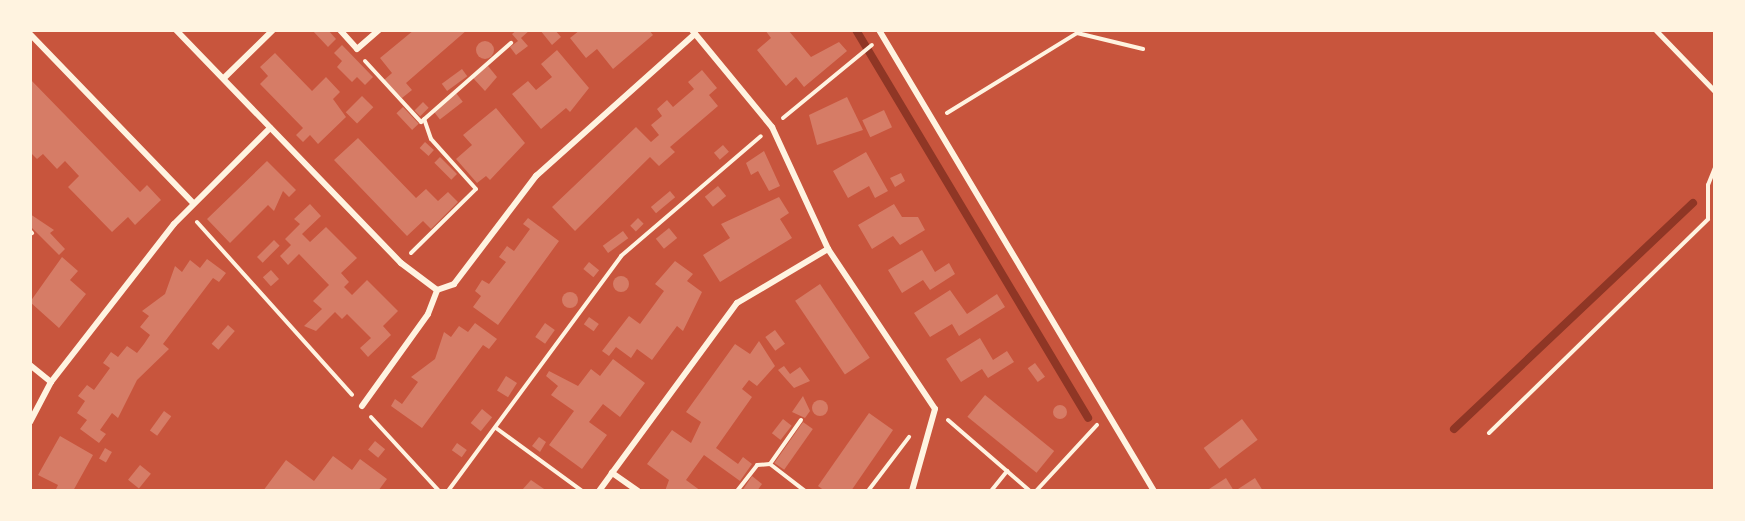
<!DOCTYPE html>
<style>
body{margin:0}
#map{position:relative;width:1745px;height:521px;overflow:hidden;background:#c8553d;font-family:"Noto Sans",sans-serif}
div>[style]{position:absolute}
.stream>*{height:8px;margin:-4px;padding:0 4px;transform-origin:4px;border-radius:4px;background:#8f3625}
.building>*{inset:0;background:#d67c66;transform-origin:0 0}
.round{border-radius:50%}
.path>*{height:4px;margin:-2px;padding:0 2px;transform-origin:2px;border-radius:2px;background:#fff3e0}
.service>*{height:4.5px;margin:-2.25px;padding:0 2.25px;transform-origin:2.25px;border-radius:2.25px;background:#fff3e0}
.minor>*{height:6px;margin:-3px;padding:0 3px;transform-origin:3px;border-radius:3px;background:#fff3e0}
span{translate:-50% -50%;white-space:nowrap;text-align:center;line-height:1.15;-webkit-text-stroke:4.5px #fff3e0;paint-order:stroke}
.frame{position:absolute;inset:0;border:32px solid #fff3e0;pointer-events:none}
</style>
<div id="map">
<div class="stream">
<i style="left:856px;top:30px;width:452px;rotate:59.1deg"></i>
<i style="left:1454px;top:429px;width:329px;rotate:-43.4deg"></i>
</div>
<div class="building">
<i style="clip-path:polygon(312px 30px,328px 30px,336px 39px,328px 47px)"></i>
<i style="clip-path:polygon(414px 30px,467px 30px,406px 83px,412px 90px,402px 98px,384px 80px,392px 73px,380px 58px)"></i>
<i style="clip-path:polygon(517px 30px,530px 30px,521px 38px,528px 46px,516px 55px,510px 47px,518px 41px,512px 34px)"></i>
<i style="clip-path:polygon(540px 30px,555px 30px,561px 37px,552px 45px)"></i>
<i style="clip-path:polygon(580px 30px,649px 30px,653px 35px,613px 69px,597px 49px,586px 58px,570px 38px)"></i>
<i style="clip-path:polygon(765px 30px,788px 30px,811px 57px,839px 42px,847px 51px,804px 87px,796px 77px,786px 86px,757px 50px,771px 38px)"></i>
<i class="round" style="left:476px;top:41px;width:18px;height:18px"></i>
<i style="clip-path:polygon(342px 45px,373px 77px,365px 85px,357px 77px,352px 82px,337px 67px,342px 61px,334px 53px)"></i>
<i style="clip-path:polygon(557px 50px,589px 88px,570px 112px,566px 108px,541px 129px,512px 94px,528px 81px,536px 90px,552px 77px,541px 64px)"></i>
<i style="clip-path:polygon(275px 53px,312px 91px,326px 77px,340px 92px,333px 99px,346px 117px,318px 144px,310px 135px,303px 142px,296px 135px,303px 128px,260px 84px,268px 76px,260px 67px)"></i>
<i style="clip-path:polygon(488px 66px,497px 77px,485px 91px,473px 78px)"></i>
<i style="left:462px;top:69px;width:9px;height:25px;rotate:54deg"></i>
<i style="clip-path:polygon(702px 70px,717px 88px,709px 95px,718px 106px,670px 147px,675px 152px,659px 166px,650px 157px,575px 231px,552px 207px,636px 127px,651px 142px,659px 135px,651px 125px,662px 116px,657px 109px,667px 100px,673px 107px,694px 89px,688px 82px)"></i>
<i style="clip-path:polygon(30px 79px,140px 192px,147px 185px,161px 200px,135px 225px,128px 217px,112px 232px,68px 187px,79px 176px,65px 161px,57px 169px,43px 154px,37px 159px,30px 152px)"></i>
<i style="left:456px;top:93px;width:11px;height:29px;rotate:52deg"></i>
<i style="left:362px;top:96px;width:16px;height:23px;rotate:45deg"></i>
<i style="clip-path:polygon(847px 97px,863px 130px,817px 145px,809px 115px)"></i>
<i style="left:423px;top:102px;width:8px;height:12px;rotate:45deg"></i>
<i style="left:403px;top:107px;width:23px;height:9px;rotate:47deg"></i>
<i style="clip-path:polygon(496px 108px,525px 143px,490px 180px,486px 176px,477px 183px,456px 159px,472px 145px,463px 135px)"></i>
<i style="left:884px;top:110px;width:19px;height:24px;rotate:65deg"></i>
<i style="clip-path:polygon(358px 138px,416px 198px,426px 189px,438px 201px,448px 192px,458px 202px,431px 229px,423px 221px,407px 236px,334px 160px)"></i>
<i style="left:425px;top:142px;width:12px;height:8px;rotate:42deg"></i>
<i style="left:723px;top:145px;width:9px;height:12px;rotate:49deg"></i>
<i style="clip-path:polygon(764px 151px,780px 186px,769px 191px,758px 171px,751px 175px,746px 163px)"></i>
<i style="clip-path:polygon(866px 152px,888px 191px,875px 198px,869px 186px,848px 198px,833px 171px)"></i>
<i style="left:440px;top:157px;width:24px;height:8px;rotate:45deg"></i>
<i style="clip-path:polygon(267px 161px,296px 190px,289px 197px,283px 191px,274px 211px,268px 205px,230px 243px,207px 219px)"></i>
<i style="clip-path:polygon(901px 173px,905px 181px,895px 187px,890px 178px)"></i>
<i style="left:718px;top:186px;width:13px;height:17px;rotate:51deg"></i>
<i style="left:670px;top:191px;width:8px;height:25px;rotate:50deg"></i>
<i style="clip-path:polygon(779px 197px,789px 213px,780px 219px,792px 238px,720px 282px,703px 255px,730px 238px,721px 224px)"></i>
<i style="clip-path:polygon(310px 204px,321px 216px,302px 234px,310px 242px,326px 227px,357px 258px,341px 273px,349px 282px,344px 287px,352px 295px,367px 280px,398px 311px,383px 326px,391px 335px,368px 357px,360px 348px,371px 338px,347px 314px,342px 319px,335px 312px,316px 331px,304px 326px,322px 309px,313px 301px,329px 285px,299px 254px,288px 265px,280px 256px,291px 245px,285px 239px,300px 224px,294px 219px)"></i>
<i style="clip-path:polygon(894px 204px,902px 217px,918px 217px,925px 230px,900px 245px,893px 236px,872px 249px,858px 225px)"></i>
<i style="clip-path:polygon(30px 214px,54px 230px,50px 233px,65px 249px,59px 255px,30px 226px)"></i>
<i style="clip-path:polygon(528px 218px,559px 241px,498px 325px,473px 307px,481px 296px,475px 291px,482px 280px,489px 284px,506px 262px,499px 257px,507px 246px,514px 251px,530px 229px,523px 224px)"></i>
<i style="left:638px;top:218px;width:8px;height:11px;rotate:45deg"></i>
<i style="left:669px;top:228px;width:13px;height:17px;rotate:51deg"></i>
<i style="left:623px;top:231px;width:9px;height:25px;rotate:54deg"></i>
<i style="left:274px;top:240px;width:8px;height:24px;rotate:45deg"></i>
<i style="clip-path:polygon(922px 250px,935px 272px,949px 263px,955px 274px,930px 290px,923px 280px,902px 293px,888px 270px)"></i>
<i style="clip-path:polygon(62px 257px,78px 271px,70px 280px,86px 294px,59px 328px,30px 302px)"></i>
<i style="clip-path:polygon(207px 259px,226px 273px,219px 282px,213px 278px,163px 344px,169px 349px,137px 380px,118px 418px,112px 413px,100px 430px,106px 434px,99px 443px,80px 429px,87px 420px,77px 413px,85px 401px,78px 396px,87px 385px,94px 390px,110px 368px,103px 363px,111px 352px,118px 357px,127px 346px,137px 353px,144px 344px,150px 335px,140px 327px,149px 316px,142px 311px,165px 294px,175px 266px,182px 272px,190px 260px,200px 268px)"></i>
<i style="clip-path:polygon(675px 261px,693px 274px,687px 281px,702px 292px,683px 331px,677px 326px,652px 360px,637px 349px,631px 358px,616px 347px,609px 356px,602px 351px,629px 316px,640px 324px,664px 291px,655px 284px)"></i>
<i style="left:589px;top:262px;width:13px;height:9px;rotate:39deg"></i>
<i style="left:271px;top:270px;width:12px;height:11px;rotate:48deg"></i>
<i class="round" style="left:613px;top:276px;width:16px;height:16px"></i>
<i style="left:820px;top:284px;width:89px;height:30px;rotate:56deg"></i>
<i style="clip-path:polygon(950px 290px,967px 314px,997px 294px,1005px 307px,959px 336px,952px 324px,930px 337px,914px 313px)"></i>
<i class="round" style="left:562px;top:292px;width:16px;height:16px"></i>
<i style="left:589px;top:317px;width:12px;height:9px;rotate:35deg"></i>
<i style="clip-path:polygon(475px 323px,497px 339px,489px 349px,483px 345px,422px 428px,391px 406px,395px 399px,402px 404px,418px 382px,411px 377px,435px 359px,444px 332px,451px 337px,459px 326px,468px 332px)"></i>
<i style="left:545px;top:323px;width:12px;height:17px;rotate:35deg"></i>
<i style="left:228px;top:325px;width:9px;height:25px;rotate:41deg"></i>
<i style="left:775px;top:330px;width:17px;height:12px;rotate:54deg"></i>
<i style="clip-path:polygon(980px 338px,993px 360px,1007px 351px,1014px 362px,988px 378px,982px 369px,961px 382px,946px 359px)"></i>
<i style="clip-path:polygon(759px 341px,775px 366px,757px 386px,749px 380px,742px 389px,752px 397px,716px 448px,738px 464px,743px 457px,752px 464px,740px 481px,704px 455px,686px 480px,701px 491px,665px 491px,669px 480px,647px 464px,672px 430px,691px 443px,701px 422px,686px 412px,735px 344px,750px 354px)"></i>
<i style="clip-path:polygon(613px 359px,645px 383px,620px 417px,603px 404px,589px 422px,607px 435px,582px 469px,549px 445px,574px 411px,551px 395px,558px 386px,546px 376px,549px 371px,578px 386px,591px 369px,600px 376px)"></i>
<i style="left:1035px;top:363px;width:17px;height:9px;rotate:54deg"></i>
<i style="clip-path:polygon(784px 366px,790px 374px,800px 367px,810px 381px,794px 388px,778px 370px)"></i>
<i style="left:506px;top:376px;width:13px;height:17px;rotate:32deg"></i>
<i style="left:985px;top:395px;width:89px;height:28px;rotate:39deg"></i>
<i style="clip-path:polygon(803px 396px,810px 411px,805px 418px,792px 412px)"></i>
<i class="round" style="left:812px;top:400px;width:16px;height:16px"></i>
<i class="round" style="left:1053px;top:405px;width:14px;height:14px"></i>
<i style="left:482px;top:409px;width:13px;height:18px;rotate:39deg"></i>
<i style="left:164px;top:411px;width:9px;height:24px;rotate:36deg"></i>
<i style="clip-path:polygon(869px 413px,893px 430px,851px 491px,825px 491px,818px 486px)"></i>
<i style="left:783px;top:419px;width:11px;height:18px;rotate:38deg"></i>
<i style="left:1242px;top:419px;width:26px;height:48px;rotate:53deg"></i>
<i style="left:803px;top:422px;width:12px;height:50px;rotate:35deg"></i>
<i style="clip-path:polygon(60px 436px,93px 455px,73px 491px,55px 491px,58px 485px,38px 475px)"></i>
<i style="clip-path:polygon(539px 437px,546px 442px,540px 452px,532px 446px)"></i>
<i style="left:375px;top:441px;width:13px;height:11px;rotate:39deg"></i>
<i style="left:457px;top:443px;width:12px;height:9px;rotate:35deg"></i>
<i style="left:105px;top:448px;width:8px;height:12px;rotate:30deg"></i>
<i style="clip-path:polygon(333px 456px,352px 470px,360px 459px,387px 479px,378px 491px,263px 491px,286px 460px,314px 481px)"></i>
<i style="left:140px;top:465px;width:14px;height:19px;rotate:39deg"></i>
<i style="clip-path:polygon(752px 476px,762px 484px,757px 491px,742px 491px)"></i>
<i style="clip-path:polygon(1226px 478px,1234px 491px,1206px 491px)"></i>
<i style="clip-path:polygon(1255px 478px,1263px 491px,1235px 491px)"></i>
<i style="clip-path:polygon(531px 480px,547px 491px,522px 490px)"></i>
</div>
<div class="path">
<i style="left:365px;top:61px;width:83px;rotate:47.4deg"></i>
<i style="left:421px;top:122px;width:120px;rotate:-41.3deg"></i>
<i style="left:947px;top:113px;width:153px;rotate:-31.6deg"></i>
<i style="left:1077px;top:33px;width:68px;rotate:13.6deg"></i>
<i style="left:783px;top:118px;width:115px;rotate:-39.4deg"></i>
<i style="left:197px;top:222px;width:232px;rotate:48.1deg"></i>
<i style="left:30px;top:231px;width:3px;rotate:45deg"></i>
<i style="left:411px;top:253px;width:91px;rotate:-44.6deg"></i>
<i style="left:476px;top:189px;width:67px;rotate:-132deg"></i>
<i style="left:431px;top:139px;width:21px;rotate:-109deg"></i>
<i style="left:371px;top:417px;width:100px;rotate:47.4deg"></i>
<i style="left:801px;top:420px;width:54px;rotate:125.2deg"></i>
<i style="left:770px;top:464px;width:44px;rotate:37.6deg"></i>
<i style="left:948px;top:420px;width:108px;rotate:40.9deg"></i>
<i style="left:496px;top:428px;width:107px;rotate:36.2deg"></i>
<i style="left:1489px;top:433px;width:306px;rotate:-44.3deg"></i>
<i style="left:1708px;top:219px;width:34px;rotate:-90deg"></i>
<i style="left:1708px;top:185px;width:18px;rotate:-68deg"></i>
<i style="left:448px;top:491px;width:292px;rotate:-53.6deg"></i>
<i style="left:621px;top:256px;width:184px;rotate:-40.6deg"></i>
<i style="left:737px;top:491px;width:33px;rotate:-52deg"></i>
<i style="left:757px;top:465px;width:13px;rotate:-4deg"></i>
<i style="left:868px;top:491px;width:68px;rotate:-52.8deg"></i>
<i style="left:991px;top:491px;width:26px;rotate:-51deg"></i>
<i style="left:1036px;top:491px;width:90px;rotate:-47.3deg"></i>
</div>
<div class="service">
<i style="left:1656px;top:30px;width:85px;rotate:46deg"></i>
</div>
<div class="minor">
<i style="left:176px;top:30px;width:324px;rotate:46deg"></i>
<i style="left:401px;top:263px;width:45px;rotate:36.9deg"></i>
<i style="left:437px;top:290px;width:18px;rotate:-19deg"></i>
<i style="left:454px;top:284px;width:136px;rotate:-52.8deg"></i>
<i style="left:536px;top:176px;width:213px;rotate:-41.8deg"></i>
<i style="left:340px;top:30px;width:25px;rotate:48deg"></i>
<i style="left:357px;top:49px;width:29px;rotate:-41deg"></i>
<i style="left:692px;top:30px;width:126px;rotate:50.5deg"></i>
<i style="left:772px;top:127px;width:134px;rotate:65.3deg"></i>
<i style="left:828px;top:249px;width:192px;rotate:56.2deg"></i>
<i style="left:935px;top:409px;width:85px;rotate:105.7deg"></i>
<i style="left:879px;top:30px;width:537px;rotate:59.18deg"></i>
<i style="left:30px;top:34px;width:235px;rotate:46deg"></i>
<i style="left:224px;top:78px;width:69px;rotate:-44.4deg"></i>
<i style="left:30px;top:365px;width:27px;rotate:39deg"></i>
<i style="left:362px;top:406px;width:113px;rotate:-54.3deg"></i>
<i style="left:428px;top:314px;width:26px;rotate:-69deg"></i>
<i style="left:30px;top:422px;width:45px;rotate:-62.3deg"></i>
<i style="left:51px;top:382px;width:200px;rotate:-52.1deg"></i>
<i style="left:174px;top:224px;width:136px;rotate:-45deg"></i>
<i style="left:599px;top:491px;width:22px;rotate:-54deg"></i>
<i style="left:638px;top:491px;width:32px;rotate:-145deg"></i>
<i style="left:612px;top:473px;width:211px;rotate:-53.7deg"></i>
<i style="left:737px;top:303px;width:106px;rotate:-30.7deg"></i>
</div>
<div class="frame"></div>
</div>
